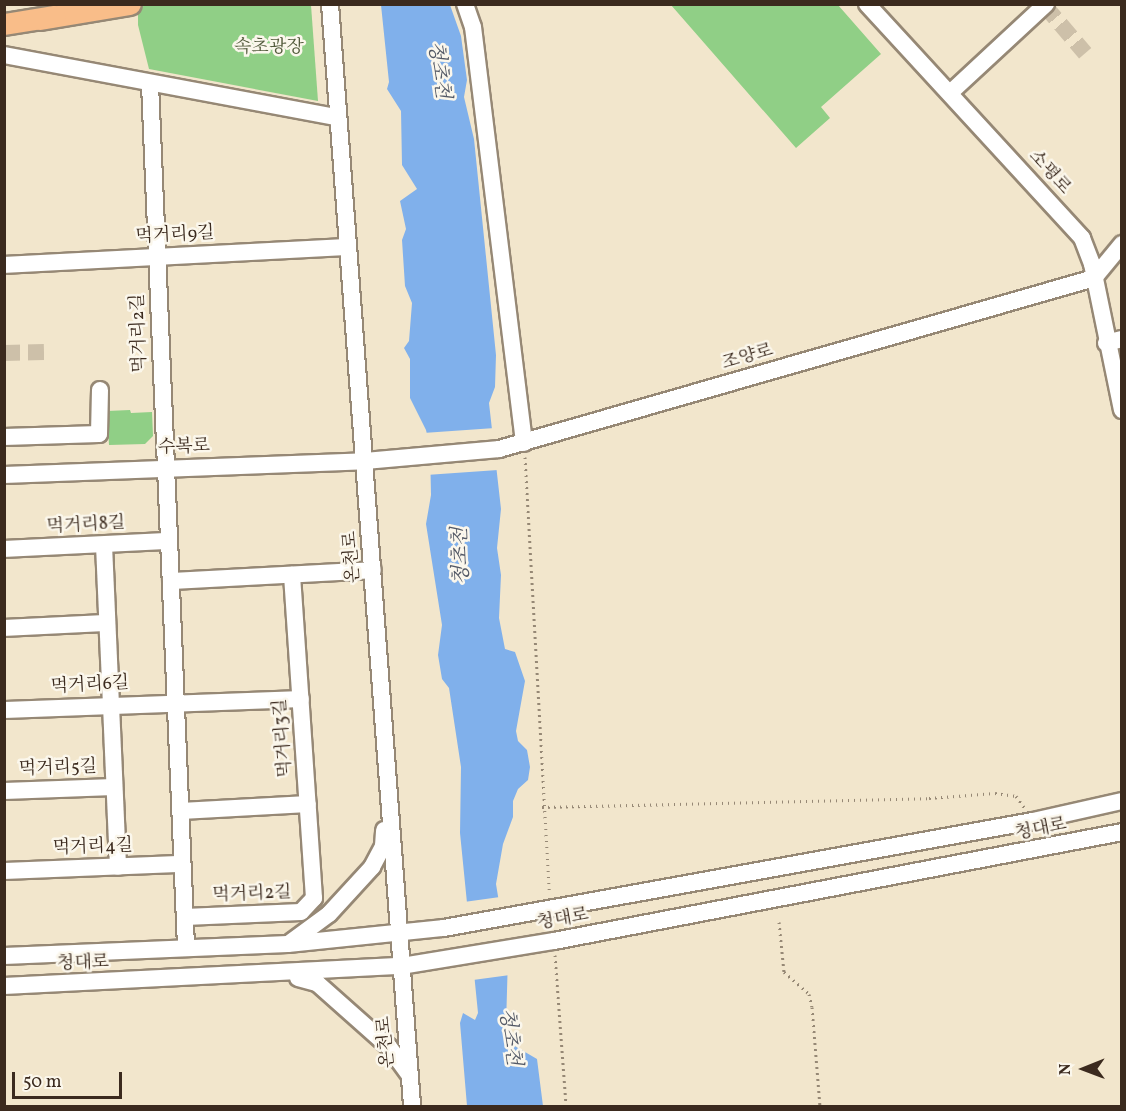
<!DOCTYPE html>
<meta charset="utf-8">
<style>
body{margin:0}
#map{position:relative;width:1126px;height:1111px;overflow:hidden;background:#f2e6cc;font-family:Vollkorn,"Noto Serif KR",serif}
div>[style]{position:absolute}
.green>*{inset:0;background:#90cf86}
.water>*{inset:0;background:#80b0eb}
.pier>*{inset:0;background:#f2e6cc;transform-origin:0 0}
.minor-tunnel>*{height:16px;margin-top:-8px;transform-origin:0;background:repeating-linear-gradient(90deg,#cdc0a9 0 16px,transparent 0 24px)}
.path>*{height:3px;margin-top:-1.5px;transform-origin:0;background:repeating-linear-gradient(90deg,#968875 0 1.5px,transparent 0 6px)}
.roads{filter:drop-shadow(2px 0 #968875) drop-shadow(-2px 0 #968875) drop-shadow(0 2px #968875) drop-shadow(0 -2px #968875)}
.minor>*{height:16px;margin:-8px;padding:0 8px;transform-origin:8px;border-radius:8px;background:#fff}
.major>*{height:21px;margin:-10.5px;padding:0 10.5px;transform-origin:10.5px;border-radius:10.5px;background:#f9bd89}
span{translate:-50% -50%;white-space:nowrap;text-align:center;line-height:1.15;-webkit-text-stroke:5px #fbf7ec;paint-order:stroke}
.park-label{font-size:18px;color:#545c3d}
.street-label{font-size:18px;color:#3b2a1e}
.water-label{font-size:20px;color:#535966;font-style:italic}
.frame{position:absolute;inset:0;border:6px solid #3b2a1e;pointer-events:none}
.north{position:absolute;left:1054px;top:1039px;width:60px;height:60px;-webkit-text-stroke:4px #fbf7ec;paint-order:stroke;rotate:269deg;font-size:16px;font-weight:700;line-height:24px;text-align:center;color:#3b2a1e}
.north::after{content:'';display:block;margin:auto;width:21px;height:27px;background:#3b2a1e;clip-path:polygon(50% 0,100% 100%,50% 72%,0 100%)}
.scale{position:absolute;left:12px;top:1072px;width:110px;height:27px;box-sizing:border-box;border:3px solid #3b2a1e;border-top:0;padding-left:8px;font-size:18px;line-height:21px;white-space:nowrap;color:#3b2a1e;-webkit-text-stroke:4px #fbf7ec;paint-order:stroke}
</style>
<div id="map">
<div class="green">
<i style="clip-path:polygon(149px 4px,311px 5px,318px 101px,149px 69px,138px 25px,138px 8px)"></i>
<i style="clip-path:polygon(671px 5px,838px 5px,881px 54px,821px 107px,830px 118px,796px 148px)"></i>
<i style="clip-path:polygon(130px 410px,131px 413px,152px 412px,153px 436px,145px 444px,109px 445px,107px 411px)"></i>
</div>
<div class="water">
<i style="clip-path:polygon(381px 5px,450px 5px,461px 36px,467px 80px,464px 97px,474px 139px,496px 355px,495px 387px,489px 403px,501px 509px,497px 548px,501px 575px,499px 618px,505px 649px,515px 652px,525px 681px,516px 731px,518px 741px,527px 750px,530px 767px,528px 780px,518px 789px,513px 801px,513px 817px,503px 844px,496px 884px,508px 957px,506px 1026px,513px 1045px,537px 1059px,543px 1106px,467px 1106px,460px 1023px,463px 1013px,475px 1020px,478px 1013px,460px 833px,461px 767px,449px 688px,442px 679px,438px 655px,442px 625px,426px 524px,431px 495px,430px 448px,426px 430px,410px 398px,410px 359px,404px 348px,409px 341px,412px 303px,405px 286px,402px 240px,406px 229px,400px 201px,417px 189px,402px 165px,401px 111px,387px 89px,389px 82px)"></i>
</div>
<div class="pier">
<i style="left:495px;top:428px;width:42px;height:72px;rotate:86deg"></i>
<i style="clip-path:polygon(500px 897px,511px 957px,510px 975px,473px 980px,464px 902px)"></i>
</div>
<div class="minor-tunnel">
<i style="left:1045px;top:6px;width:62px;rotate:49.6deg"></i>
<i style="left:4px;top:353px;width:40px;rotate:-1.4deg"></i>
</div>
<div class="path">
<i style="left:525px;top:457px;width:437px;rotate:86.8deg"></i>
<i style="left:542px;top:807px;width:387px;rotate:-1.3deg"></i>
<i style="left:929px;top:798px;width:66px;rotate:-4.3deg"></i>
<i style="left:995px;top:793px;width:21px;rotate:8deg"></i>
<i style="left:1016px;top:796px;width:14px;rotate:54deg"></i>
<i style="left:779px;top:922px;width:50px;rotate:84.3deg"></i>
<i style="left:784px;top:972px;width:33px;rotate:41deg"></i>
<i style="left:809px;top:994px;width:13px;rotate:77deg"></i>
<i style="left:812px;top:1007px;width:99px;rotate:85.4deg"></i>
<i style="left:555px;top:955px;width:151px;rotate:85.8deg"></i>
</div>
<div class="roads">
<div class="minor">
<i style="left:330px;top:4px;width:1105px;rotate:85.74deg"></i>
<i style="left:465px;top:4px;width:24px;rotate:71deg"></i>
<i style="left:473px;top:27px;width:419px;rotate:83deg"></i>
<i style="left:867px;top:4px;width:318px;rotate:47.4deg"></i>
<i style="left:1082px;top:238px;width:28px;rotate:69deg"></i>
<i style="left:1092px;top:264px;width:149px;rotate:78.4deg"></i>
<i style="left:4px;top:55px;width:338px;rotate:10.6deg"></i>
<i style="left:150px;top:84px;width:865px;rotate:87.61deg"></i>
<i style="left:950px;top:93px;width:131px;rotate:-42.8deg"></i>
<i style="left:4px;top:265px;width:344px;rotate:-3deg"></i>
<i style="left:1106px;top:343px;width:16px;rotate:-14deg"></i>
<i style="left:4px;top:437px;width:95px;rotate:-1.8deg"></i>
<i style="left:99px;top:434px;width:44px;rotate:-88.7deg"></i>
<i style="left:4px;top:475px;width:361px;rotate:-2.2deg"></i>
<i style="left:365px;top:461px;width:135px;rotate:-5.1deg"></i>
<i style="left:499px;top:449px;width:619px;rotate:-16.03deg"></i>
<i style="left:1094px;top:278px;width:44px;rotate:-50.5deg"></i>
<i style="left:104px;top:545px;width:322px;rotate:87.5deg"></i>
<i style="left:4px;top:549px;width:164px;rotate:-2.8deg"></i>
<i style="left:171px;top:581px;width:202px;rotate:-3.1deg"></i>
<i style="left:4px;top:628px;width:103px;rotate:-2.8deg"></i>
<i style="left:4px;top:710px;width:297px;rotate:-2.1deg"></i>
<i style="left:4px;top:791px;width:110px;rotate:-2.1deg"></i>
<i style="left:181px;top:811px;width:127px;rotate:-3.2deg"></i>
<i style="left:4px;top:871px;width:178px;rotate:-2.3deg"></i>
<i style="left:185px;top:917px;width:116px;rotate:-2.5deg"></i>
<i style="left:301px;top:912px;width:19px;rotate:-47deg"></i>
<i style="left:314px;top:898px;width:324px;rotate:-93.9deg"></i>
<i style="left:291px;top:942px;width:47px;rotate:-36.4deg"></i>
<i style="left:329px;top:914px;width:64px;rotate:-47.5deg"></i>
<i style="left:372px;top:867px;width:24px;rotate:-62deg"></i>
<i style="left:383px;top:846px;width:16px;rotate:-86deg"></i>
<i style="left:4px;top:956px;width:284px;rotate:-2.4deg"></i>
<i style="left:288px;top:944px;width:157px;rotate:-5.9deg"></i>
<i style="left:444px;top:928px;width:599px;rotate:-10.3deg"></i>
<i style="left:1033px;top:821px;width:91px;rotate:-12.7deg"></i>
<i style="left:298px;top:978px;width:20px;rotate:15deg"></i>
<i style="left:317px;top:983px;width:96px;rotate:41.6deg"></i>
<i style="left:389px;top:1047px;width:36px;rotate:54deg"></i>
<i style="left:4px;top:986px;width:398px;rotate:-2.9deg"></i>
<i style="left:401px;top:966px;width:155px;rotate:-9.3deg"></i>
<i style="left:554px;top:941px;width:578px;rotate:-10.86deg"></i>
</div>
<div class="major">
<i style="left:40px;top:19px;width:91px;rotate:-9.5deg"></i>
<i style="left:4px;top:24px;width:51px;rotate:-9.1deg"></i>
</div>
</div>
<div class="park-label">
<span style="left:269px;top:48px">속초광장</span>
</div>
<div class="street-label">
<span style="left:1049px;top:173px;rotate:48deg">소평로</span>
<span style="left:175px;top:236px;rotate:-3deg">먹거리9길</span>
<span style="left:140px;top:333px;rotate:-92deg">먹거리2길</span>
<span style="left:748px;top:358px;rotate:-16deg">조양로</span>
<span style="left:184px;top:448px;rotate:-2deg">수복로</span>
<span style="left:86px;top:526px;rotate:-3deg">먹거리8길</span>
<span style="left:353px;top:557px;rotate:-94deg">온천로</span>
<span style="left:90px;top:686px;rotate:-3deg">먹거리6길</span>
<span style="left:284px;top:738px;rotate:-94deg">먹거리3길</span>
<span style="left:58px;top:769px;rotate:-2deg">먹거리5길</span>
<span style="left:1041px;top:830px;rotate:-11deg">청대로</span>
<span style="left:93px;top:848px;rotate:-2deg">먹거리4길</span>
<span style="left:252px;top:895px;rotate:-2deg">먹거리2길</span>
<span style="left:563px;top:920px;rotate:-10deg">청대로</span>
<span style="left:83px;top:964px;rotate:-2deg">청대로</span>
<span style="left:387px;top:1042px;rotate:-95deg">온천로</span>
</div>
<div class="water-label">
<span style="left:438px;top:70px;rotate:82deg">청초천</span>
<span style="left:462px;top:556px;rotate:-92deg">청초천</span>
<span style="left:509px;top:1037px;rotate:82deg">청초천</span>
</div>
<div class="frame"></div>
<div class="north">N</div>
<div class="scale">50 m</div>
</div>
